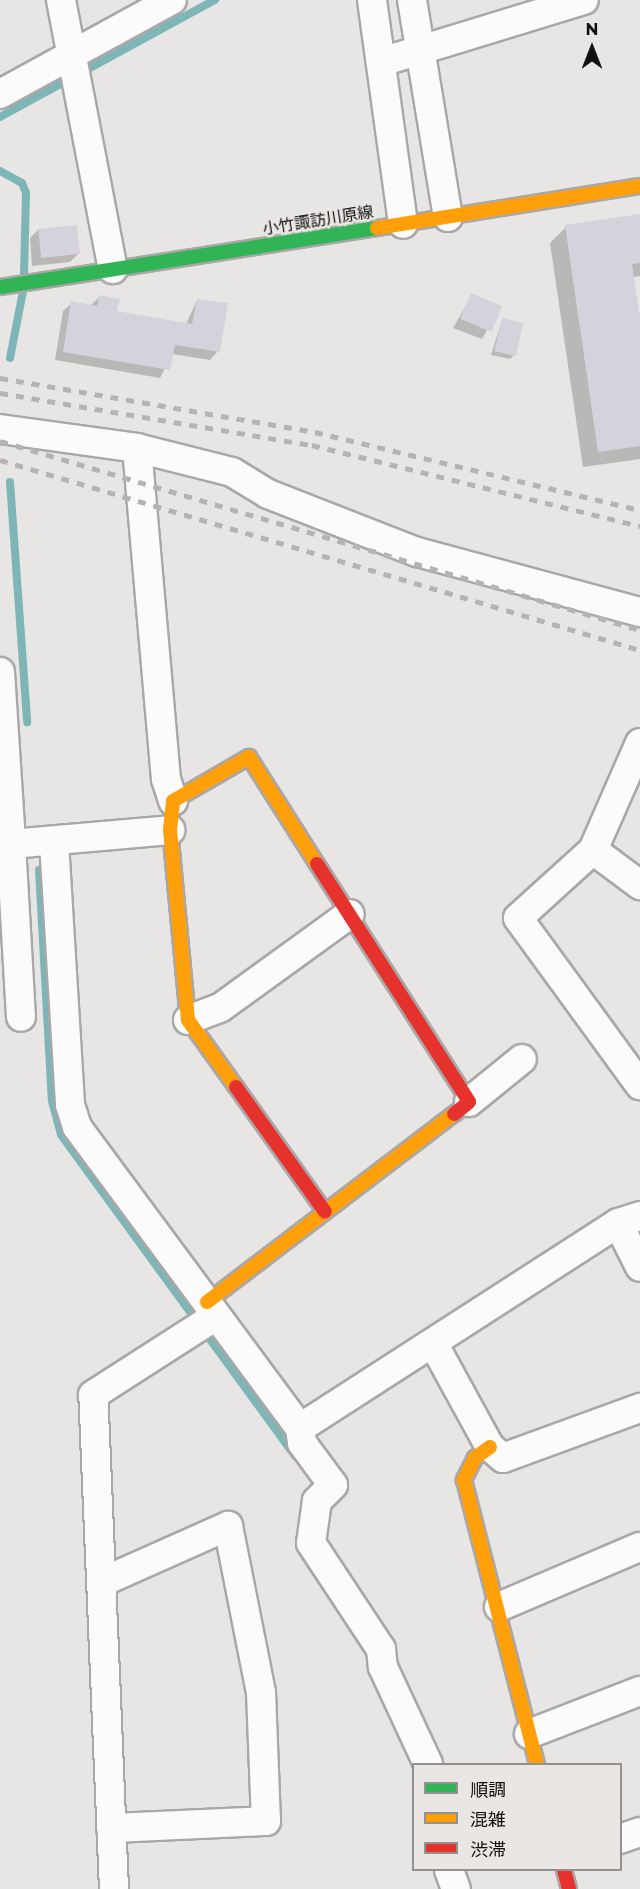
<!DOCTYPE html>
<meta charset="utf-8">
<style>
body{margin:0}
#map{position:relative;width:640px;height:1889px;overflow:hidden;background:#e8e6e5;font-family:Montserrat,"Noto Sans JP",sans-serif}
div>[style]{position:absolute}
.shadow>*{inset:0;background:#0003}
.stream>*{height:8px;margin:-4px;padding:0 4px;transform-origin:4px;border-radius:4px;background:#7eb6b7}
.building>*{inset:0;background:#d6d2dc;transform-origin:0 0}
.roads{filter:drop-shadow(2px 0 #a9a7a7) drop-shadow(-2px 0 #a9a7a7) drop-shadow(0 2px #a9a7a7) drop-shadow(0 -2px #a9a7a7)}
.street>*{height:28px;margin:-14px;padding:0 14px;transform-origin:14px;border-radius:14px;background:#fcfbfb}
.fast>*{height:14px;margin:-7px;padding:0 7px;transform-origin:7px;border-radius:7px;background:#30b455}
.slow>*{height:14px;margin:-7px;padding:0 7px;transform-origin:7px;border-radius:7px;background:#ff9f0a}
.jam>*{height:14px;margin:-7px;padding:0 7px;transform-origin:7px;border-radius:7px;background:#e5322d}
.rail>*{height:4.5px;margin-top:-2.25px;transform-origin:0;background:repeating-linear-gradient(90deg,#b4b4b4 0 8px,transparent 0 16px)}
span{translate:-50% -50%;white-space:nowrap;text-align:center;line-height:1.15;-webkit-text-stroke:5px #e9e6e4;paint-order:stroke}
.street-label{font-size:16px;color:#111010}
.legend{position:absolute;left:412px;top:1763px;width:210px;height:108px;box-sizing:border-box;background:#e9e6e4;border:2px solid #93908f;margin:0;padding:8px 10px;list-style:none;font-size:18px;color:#111010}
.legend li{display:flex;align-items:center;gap:12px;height:30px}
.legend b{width:30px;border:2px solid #93908f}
.north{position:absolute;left:562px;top:18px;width:60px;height:60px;-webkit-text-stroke:4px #e9e6e4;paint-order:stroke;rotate:0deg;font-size:16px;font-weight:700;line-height:24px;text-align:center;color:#111010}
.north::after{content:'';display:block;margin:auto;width:21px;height:27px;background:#111010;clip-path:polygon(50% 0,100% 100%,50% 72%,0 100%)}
</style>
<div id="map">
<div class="shadow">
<i style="clip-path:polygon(640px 216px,640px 276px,633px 277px,640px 327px,640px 459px,583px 467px,550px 243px,566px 227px)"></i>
<i style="clip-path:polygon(39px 229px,78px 254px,70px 262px,32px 266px,30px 238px)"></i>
<i style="clip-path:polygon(472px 295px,500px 306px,482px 339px,453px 328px)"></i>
<i style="clip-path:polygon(99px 297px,116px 312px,186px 324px,197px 300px,218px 351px,210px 360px,172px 354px,160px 378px,55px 360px,63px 311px,72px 303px,90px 306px)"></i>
<i style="clip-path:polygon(502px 320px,514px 355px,510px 359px,491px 355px)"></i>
</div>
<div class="stream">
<i style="left:0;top:117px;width:245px;rotate:-28.6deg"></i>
<i style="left:0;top:171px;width:25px;rotate:29deg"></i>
<i style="left:22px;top:183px;width:11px;rotate:68deg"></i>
<i style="left:26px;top:193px;width:82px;rotate:91.4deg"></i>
<i style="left:10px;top:358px;width:68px;rotate:-79deg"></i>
<i style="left:10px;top:482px;width:241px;rotate:85.9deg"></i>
<i style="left:39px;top:870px;width:231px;rotate:86.8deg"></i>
<i style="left:52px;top:1101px;width:35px;rotate:75deg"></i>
<i style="left:61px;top:1135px;width:397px;rotate:53.9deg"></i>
</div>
<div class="building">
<i style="clip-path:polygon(640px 214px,640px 263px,632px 264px,640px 317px,640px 446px,598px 452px,565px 225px)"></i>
<i style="left:77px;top:225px;width:29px;height:39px;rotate:84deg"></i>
<i style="left:471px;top:293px;width:34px;height:28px;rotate:23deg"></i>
<i style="clip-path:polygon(99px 295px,120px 299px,117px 311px,192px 324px,197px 299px,228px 303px,220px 352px,175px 345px,170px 370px,63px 352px,71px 301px,97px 306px)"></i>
<i style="left:502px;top:318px;width:22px;height:34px;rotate:13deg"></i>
</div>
<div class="roads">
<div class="street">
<i style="left:61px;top:0;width:274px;rotate:79.1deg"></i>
<i style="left:372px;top:0;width:226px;rotate:82.1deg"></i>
<i style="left:412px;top:0;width:220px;rotate:80.6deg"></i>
<i style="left:381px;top:62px;width:212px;rotate:-17deg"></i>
<i style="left:0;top:94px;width:196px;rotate:-28.7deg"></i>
<i style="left:0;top:429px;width:138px;rotate:7.9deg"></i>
<i style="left:137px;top:448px;width:98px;rotate:14.2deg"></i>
<i style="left:232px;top:472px;width:42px;rotate:31.4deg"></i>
<i style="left:268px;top:494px;width:160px;rotate:21.3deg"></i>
<i style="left:417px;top:552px;width:231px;rotate:15.1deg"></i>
<i style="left:137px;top:448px;width:332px;rotate:85deg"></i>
<i style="left:166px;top:779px;width:23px;rotate:72deg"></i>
<i style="left:0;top:672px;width:172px;rotate:86.3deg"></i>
<i style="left:11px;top:844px;width:160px;rotate:-5deg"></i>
<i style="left:640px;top:743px;width:117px;rotate:113.7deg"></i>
<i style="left:593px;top:850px;width:59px;rotate:36.7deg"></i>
<i style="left:54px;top:842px;width:263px;rotate:86.5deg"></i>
<i style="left:70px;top:1105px;width:23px;rotate:72deg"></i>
<i style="left:77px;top:1127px;width:375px;rotate:53.5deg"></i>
<i style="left:300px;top:1428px;width:15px;rotate:82deg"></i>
<i style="left:302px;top:1443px;width:52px;rotate:53.6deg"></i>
<i style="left:333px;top:1485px;width:23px;rotate:135deg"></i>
<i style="left:317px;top:1501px;width:42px;rotate:98.1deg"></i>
<i style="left:311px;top:1543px;width:127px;rotate:56.6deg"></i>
<i style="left:381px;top:1649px;width:18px;rotate:84deg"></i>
<i style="left:383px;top:1667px;width:107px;rotate:65.1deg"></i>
<i style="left:11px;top:844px;width:173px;rotate:86.7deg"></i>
<i style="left:593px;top:850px;width:101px;rotate:137.8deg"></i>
<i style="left:518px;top:918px;width:207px;rotate:53.9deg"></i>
<i style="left:188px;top:1020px;width:34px;rotate:-21deg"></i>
<i style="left:220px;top:1008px;width:160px;rotate:-35.9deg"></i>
<i style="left:469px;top:1102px;width:68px;rotate:-39.1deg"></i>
<i style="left:640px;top:1216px;width:23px;rotate:162deg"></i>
<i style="left:618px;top:1223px;width:49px;rotate:63.4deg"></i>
<i style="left:433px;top:1343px;width:119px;rotate:61.3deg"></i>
<i style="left:490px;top:1447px;width:17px;rotate:40deg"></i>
<i style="left:503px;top:1458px;width:146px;rotate:-20.1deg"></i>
<i style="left:300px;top:1428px;width:378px;rotate:-32.8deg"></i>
<i style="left:102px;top:1582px;width:138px;rotate:-24deg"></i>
<i style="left:228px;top:1526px;width:169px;rotate:78.8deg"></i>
<i style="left:261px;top:1692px;width:129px;rotate:87.8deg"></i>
<i style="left:266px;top:1821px;width:155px;rotate:177.4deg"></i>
<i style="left:499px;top:1607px;width:153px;rotate:-23.1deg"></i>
<i style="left:529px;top:1734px;width:119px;rotate:-21.2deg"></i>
<i style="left:620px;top:1839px;width:21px;rotate:-19deg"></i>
<i style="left:449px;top:1870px;width:20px;rotate:70deg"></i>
<i style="left:114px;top:1889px;width:494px;rotate:-92.4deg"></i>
<i style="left:93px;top:1395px;width:146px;rotate:-32.7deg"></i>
</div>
<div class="fast">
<i style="left:0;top:287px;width:382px;rotate:-8.9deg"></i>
</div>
<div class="slow">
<i style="left:377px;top:228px;width:266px;rotate:-9.1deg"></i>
<i style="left:236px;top:1087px;width:82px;rotate:-125.6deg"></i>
<i style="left:188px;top:1020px;width:191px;rotate:-95.4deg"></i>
<i style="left:170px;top:830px;width:29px;rotate:-84deg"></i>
<i style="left:173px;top:801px;width:88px;rotate:-30.1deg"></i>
<i style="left:249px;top:757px;width:127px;rotate:57.6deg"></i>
<i style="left:207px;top:1302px;width:310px;rotate:-37.3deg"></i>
<i style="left:490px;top:1447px;width:19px;rotate:144deg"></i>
<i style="left:475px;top:1458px;width:25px;rotate:117deg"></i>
<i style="left:464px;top:1480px;width:293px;rotate:75.6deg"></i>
</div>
<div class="jam">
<i style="left:317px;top:864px;width:282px;rotate:57.4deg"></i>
<i style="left:469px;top:1102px;width:19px;rotate:141deg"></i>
<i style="left:236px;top:1087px;width:153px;rotate:54.5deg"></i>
<i style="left:564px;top:1870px;width:20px;rotate:75deg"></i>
</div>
</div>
<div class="rail">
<i style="left:0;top:378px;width:320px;rotate:9.7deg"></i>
<i style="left:315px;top:432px;width:334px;rotate:13.5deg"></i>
<i style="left:0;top:393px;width:316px;rotate:9.5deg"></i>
<i style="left:312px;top:445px;width:338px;rotate:13.9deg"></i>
<i style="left:0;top:441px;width:667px;rotate:16.45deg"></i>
<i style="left:0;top:460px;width:668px;rotate:16.53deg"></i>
</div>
<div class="street-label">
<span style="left:318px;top:221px;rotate:-9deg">小竹諏訪川原線</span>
</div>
<ul class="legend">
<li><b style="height:8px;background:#30b455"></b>順調</li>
<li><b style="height:8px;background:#ff9f0a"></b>混雑</li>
<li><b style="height:8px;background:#e5322d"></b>渋滞</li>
</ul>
<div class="north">N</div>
</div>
